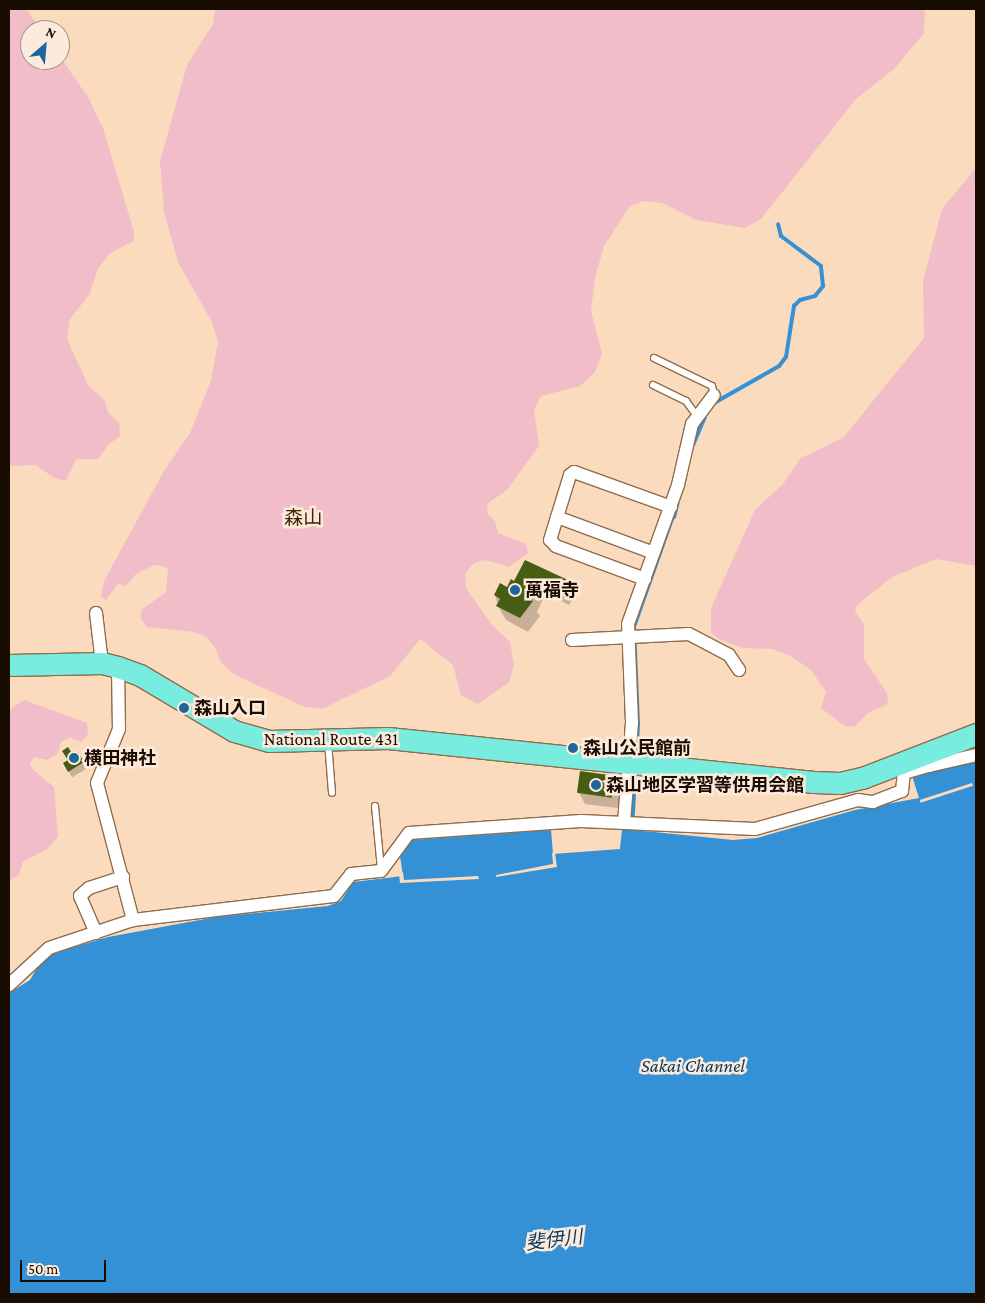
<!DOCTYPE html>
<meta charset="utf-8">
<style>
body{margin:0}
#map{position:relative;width:985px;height:1303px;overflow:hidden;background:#fbdbbd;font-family:"Crimson Pro","Noto Sans JP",serif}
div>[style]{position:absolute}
.green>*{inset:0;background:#f1bdc8}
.water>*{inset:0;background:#3491d5}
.pier>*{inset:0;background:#fbdbbd;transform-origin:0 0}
.shadow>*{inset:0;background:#0003;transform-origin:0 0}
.stream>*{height:4px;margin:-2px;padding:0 2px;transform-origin:2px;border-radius:2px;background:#3491d5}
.building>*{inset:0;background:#475d13;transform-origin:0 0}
.roads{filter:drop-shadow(1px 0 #906c4a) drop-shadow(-1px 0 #906c4a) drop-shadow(0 1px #906c4a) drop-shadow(0 -1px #906c4a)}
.service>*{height:6px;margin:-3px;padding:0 3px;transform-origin:3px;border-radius:3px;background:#fff}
.minor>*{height:12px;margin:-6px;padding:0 6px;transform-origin:6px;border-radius:6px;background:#fff}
.trunk>*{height:21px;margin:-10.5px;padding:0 10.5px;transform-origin:10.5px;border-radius:10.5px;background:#78ecdf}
.dots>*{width:14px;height:14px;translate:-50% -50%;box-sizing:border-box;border:2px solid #fcebdc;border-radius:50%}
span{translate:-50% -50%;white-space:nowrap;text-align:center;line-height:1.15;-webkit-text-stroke:5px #fcebdc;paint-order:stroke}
.poi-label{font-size:18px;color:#190c01;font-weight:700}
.left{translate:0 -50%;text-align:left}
.street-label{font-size:18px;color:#190c01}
.neighbourhood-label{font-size:19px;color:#422300}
.water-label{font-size:19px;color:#05385b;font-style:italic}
.frame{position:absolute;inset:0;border:10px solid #190c01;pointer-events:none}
.north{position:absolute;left:20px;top:20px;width:50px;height:50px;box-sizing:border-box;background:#fcebdc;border:1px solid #a19284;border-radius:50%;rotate:27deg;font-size:14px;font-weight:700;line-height:20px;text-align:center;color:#190c01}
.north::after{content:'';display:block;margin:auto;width:18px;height:22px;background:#1e669a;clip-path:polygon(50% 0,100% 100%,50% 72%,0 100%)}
.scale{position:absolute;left:20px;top:1260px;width:86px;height:22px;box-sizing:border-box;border:2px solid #190c01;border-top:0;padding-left:6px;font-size:15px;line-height:18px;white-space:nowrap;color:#190c01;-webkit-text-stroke:4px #fcebdc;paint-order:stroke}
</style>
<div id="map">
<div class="green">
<i style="clip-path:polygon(9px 9px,26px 9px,41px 30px,30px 30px,30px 60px,60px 60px,60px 57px,88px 97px,103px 128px,134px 232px,134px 241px,110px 253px,98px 269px,89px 295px,70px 319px,67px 339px,88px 385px,104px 400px,109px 414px,119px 422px,120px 436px,109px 444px,98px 459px,76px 459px,66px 481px,54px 478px,36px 465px,9px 466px)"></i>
<i style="clip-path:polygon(215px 9px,925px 9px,924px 33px,894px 69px,856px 99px,761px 219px,745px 228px,697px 220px,662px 203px,643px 201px,629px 207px,604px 246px,595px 278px,591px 311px,602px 354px,595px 372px,580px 386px,541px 396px,534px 410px,539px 446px,507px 490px,487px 504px,488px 514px,495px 521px,498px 533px,526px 544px,528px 553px,509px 567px,485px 560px,474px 563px,465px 574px,466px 588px,492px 625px,510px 642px,514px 665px,509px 682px,478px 704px,461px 695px,453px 665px,420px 639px,390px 676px,322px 709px,305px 707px,233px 674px,221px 662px,214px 646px,206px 637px,194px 632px,147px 627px,141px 619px,141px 610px,166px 592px,168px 569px,164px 566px,154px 565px,136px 574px,126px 586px,118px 584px,106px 600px,101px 597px,104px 581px,164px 471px,190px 433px,211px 381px,218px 341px,212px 322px,178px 262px,164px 212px,160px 161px,187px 65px,213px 24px)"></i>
<i style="clip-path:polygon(976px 168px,976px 566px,936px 559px,892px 577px,856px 606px,855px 612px,864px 624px,864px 659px,887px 693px,888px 704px,868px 713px,854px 727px,845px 726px,821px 708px,826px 692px,811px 670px,789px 655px,772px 649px,743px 648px,719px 639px,711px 633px,711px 608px,755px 510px,783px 484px,801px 458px,843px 438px,924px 338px,923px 281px,942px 209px)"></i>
<i style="clip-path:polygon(24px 700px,87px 723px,88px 735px,81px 742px,70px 737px,61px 742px,58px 753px,47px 760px,34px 757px,30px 764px,33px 770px,54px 787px,58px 837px,47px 849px,23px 862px,19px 875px,9px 880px,9px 710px)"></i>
</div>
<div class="water">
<i style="clip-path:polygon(679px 505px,636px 627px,640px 724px,634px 830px,733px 840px,757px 838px,855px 810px,919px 798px,912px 776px,976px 760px,976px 1294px,9px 1294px,9px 993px,30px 980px,44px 956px,108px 937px,216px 917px,328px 906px,341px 901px,353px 882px,403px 876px,400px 856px,412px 840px,551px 830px,553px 854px,620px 849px,622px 829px,628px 829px,631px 627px,669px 524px)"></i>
</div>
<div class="pier">
<i style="left:972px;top:783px;width:3px;height:55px;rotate:72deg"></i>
<i style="clip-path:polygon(552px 853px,555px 853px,557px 867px,496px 877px,496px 875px,553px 864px)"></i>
<i style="clip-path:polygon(403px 872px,404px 880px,478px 876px,479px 879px,400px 883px,399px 874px)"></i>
</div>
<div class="shadow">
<i style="clip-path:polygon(511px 581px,567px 581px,575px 595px,569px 605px,552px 596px,550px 601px,544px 597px,537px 612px,540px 616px,528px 632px,506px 620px,498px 606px,495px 595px,508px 588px)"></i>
<i style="left:78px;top:754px;width:17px;height:17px;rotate:59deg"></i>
<i style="clip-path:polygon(614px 777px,620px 787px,618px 808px,585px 804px,579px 793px)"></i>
</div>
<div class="stream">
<i style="left:714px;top:403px;width:75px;rotate:-29.6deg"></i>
<i style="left:779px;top:366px;width:11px;rotate:-52deg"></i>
<i style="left:786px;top:357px;width:52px;rotate:-81.1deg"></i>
<i style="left:794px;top:306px;width:8px;rotate:-45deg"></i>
<i style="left:800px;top:300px;width:16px;rotate:-15deg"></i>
<i style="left:815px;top:296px;width:13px;rotate:-51deg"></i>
<i style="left:823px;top:286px;width:20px;rotate:-96deg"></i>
<i style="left:821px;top:266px;width:50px;rotate:-143.1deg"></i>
<i style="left:781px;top:236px;width:12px;rotate:-104deg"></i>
<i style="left:693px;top:445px;width:30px;rotate:-67deg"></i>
<i style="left:674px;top:517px;width:21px;rotate:-76deg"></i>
</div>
<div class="building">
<i style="clip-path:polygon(525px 560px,568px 580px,561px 592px,544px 583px,542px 587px,536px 584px,529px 599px,533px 601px,520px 618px,496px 606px,500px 599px,494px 595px,500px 583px,507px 587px,511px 579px,514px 581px)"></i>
<i style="clip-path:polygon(68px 747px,73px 755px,78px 752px,84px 762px,68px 772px,63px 763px,68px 760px,62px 751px)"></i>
<i style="left:580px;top:771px;width:35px;height:22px;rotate:8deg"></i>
</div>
<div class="roads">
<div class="service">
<i style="left:654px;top:358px;width:64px;rotate:25.8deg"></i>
<i style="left:712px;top:386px;width:9px;rotate:77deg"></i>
<i style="left:653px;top:385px;width:37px;rotate:26deg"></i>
<i style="left:686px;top:401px;width:19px;rotate:54deg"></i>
<i style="left:328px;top:742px;width:51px;rotate:85.5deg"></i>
<i style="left:375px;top:806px;width:63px;rotate:84.6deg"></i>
</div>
<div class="minor">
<i style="left:557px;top:517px;width:103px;rotate:20.4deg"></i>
<i style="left:645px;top:579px;width:95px;rotate:-159.7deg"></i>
<i style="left:556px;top:546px;width:8px;rotate:-135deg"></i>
<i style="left:550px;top:540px;width:68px;rotate:-72.9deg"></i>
<i style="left:570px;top:475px;width:5px;rotate:-37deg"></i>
<i style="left:574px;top:472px;width:103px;rotate:19.8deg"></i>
<i style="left:96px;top:613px;width:50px;rotate:83.2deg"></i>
<i style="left:572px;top:640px;width:117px;rotate:-2.9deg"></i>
<i style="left:689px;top:634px;width:45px;rotate:27.7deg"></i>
<i style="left:729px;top:655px;width:18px;rotate:56deg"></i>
<i style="left:118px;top:667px;width:62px;rotate:89.1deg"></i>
<i style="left:119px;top:729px;width:58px;rotate:112.2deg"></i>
<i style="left:97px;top:783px;width:142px;rotate:75.3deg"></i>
<i style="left:927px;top:760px;width:6px;rotate:72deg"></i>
<i style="left:929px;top:766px;width:48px;rotate:-13.2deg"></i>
<i style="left:624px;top:822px;width:100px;rotate:-85.4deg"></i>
<i style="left:632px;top:722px;width:98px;rotate:-92.3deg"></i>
<i style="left:628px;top:624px;width:148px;rotate:-70.2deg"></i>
<i style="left:678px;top:485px;width:63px;rotate:-77.1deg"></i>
<i style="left:692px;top:424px;width:36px;rotate:-53deg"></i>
<i style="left:96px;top:933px;width:40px;rotate:-113.4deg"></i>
<i style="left:80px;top:896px;width:12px;rotate:-42deg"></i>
<i style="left:89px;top:888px;width:36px;rotate:-18deg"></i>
<i style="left:9px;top:985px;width:54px;rotate:-42.8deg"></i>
<i style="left:49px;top:948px;width:89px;rotate:-18.4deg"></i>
<i style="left:133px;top:920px;width:202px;rotate:-6.8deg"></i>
<i style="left:334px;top:896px;width:28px;rotate:-52deg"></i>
<i style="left:351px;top:874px;width:30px;rotate:-6deg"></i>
<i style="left:381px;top:871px;width:47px;rotate:-53.6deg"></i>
<i style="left:409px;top:833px;width:172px;rotate:-4deg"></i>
<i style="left:581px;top:821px;width:174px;rotate:2.6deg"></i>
<i style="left:755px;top:829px;width:107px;rotate:-15.7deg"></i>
<i style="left:858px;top:800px;width:15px;rotate:8deg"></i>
<i style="left:873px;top:802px;width:31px;rotate:-21deg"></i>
<i style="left:902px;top:791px;width:18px;rotate:-84deg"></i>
<i style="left:904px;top:773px;width:26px;rotate:-16deg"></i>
</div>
<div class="trunk">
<i style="left:9px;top:665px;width:93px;rotate:-1.2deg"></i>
<i style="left:102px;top:663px;width:16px;rotate:14deg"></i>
<i style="left:118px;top:667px;width:23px;rotate:20deg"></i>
<i style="left:140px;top:675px;width:109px;rotate:30.8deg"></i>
<i style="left:234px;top:731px;width:36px;rotate:16deg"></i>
<i style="left:269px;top:741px;width:119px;rotate:-1.4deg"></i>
<i style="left:388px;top:738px;width:428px;rotate:5.9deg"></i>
<i style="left:814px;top:782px;width:26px;rotate:2deg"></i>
<i style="left:840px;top:783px;width:23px;rotate:-13deg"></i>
<i style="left:862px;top:778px;width:122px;rotate:-21.1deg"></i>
</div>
</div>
<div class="dots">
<i style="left:515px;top:590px;background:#1e669a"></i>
<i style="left:184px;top:708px;background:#1e669a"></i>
<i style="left:573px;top:748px;background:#1e669a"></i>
<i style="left:74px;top:758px;background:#1e669a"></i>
<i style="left:596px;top:785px;background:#1e669a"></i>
</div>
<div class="poi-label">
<span class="left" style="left:525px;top:590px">萬福寺</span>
<span class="left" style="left:194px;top:708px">森山入口</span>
<span class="left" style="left:583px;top:748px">森山公民館前</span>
<span class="left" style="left:84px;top:758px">横田神社</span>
<span class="left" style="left:606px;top:785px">森山地区学習等供用会館</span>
</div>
<div class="street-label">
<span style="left:331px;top:739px">National Route 431</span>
</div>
<div class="neighbourhood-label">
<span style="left:303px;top:518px">森山</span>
</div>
<div class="water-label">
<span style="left:693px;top:1066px">Sakai Channel</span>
<span style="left:554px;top:1240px;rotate:-7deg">斐伊川</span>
</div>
<div class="frame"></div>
<div class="north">N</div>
<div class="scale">50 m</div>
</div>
